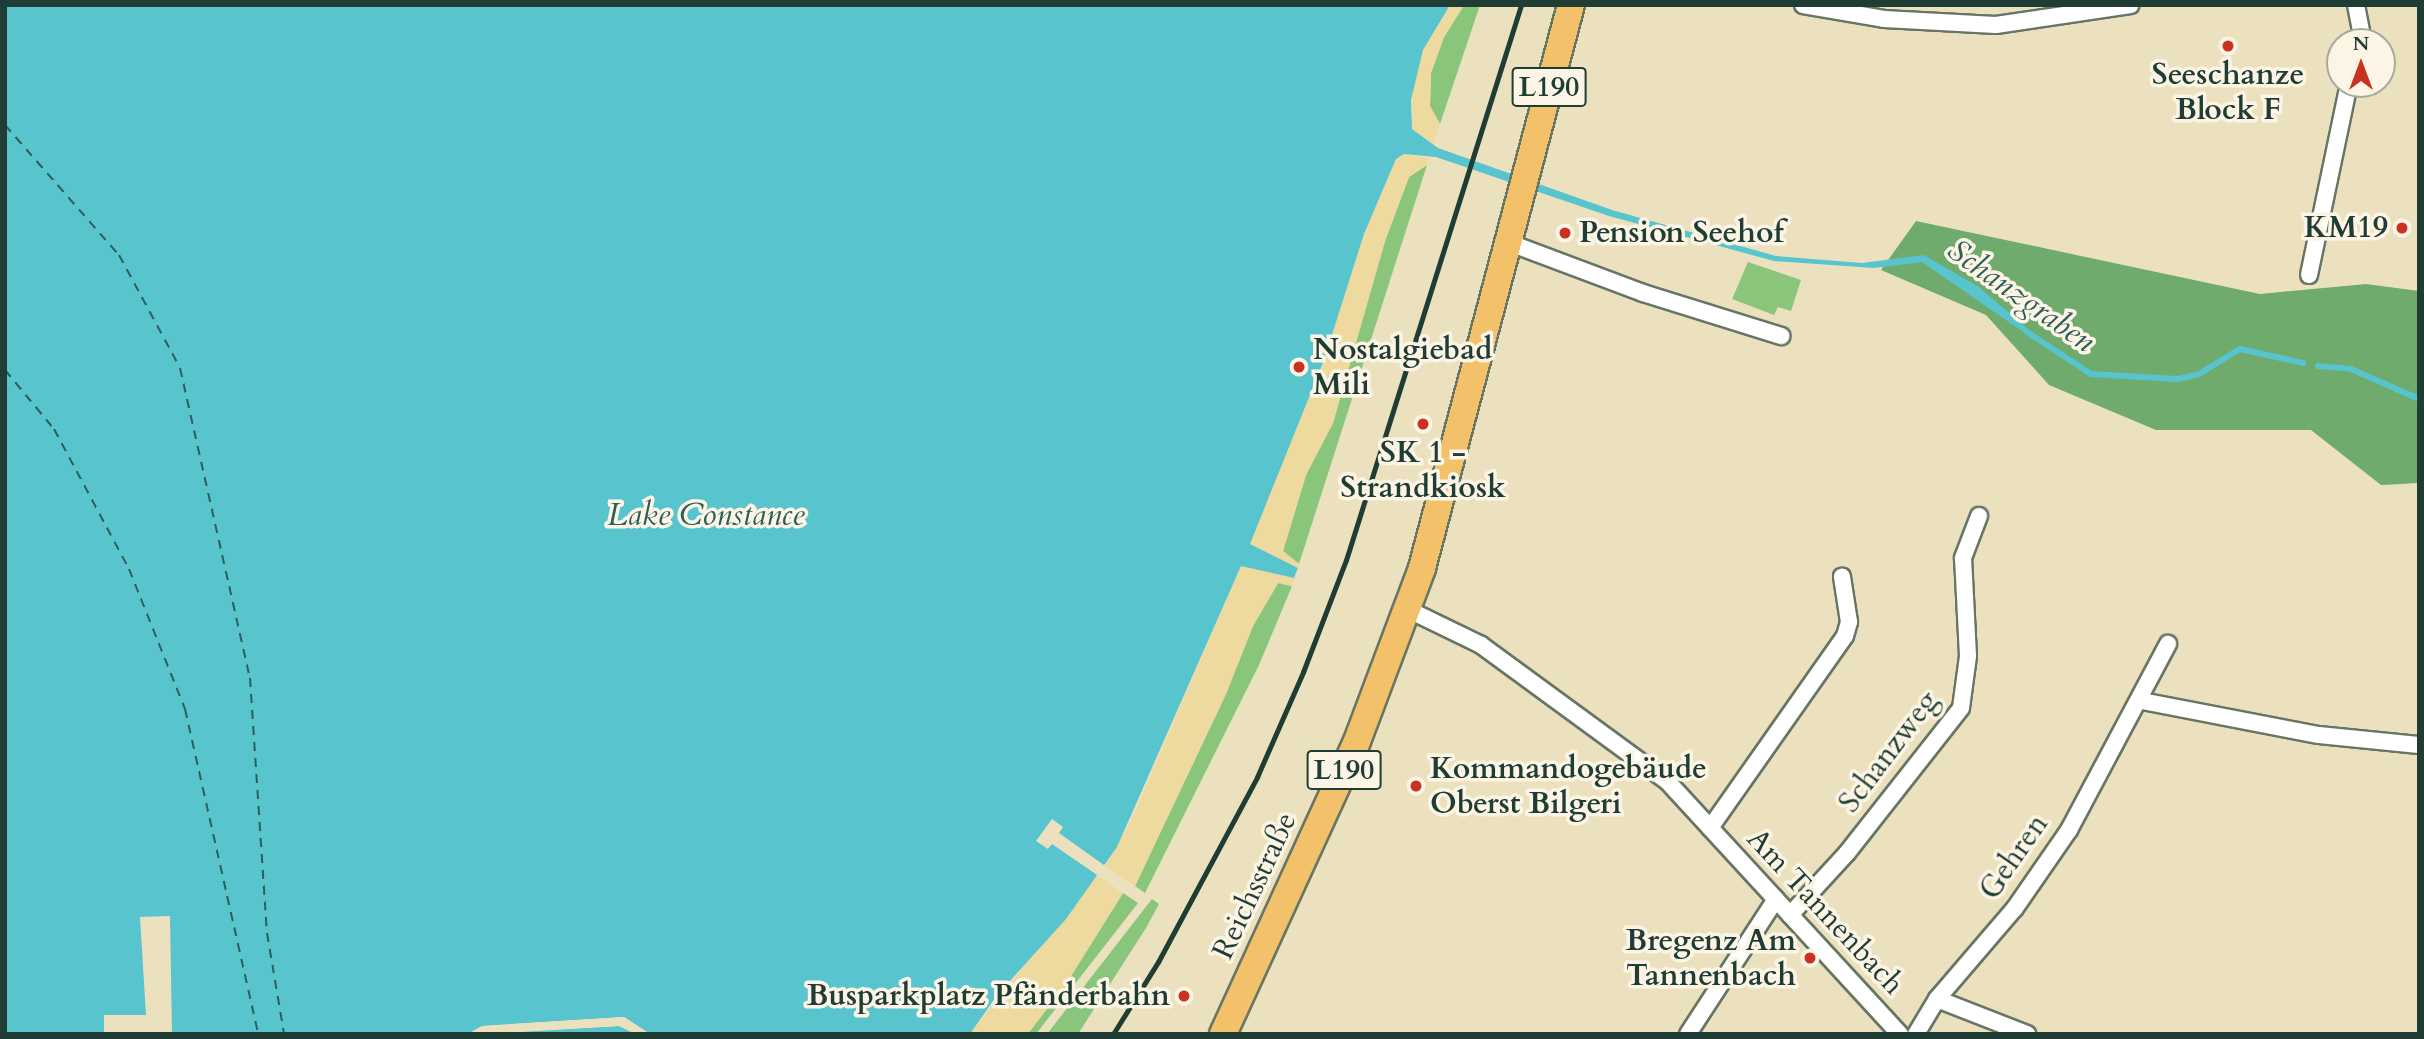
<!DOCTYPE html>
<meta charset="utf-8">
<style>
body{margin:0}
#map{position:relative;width:2424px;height:1039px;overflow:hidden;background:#ece1be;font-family:Cardo,serif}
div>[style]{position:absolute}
.green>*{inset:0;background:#89c67c}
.forest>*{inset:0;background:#6eab6c}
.sand>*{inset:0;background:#eeda9e}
.water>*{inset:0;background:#57c4ce}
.pier>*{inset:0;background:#ece1be}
.stream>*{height:6px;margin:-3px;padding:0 3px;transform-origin:3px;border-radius:3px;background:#57c4ce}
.ferry>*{height:2px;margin-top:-1px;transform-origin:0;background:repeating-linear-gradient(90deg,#2d5f5a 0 9px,transparent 0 16px)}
.roads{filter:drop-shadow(2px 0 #677664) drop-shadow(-2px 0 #677664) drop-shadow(0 2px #677664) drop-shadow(0 -2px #677664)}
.minor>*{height:16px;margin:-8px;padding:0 8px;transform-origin:8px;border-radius:8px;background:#fff}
.primary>*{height:26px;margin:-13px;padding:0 13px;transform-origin:13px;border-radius:13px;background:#f4c16b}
.rail>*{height:5px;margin:-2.5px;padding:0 2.5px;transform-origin:2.5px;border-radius:2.5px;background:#1f3d34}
.dots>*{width:19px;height:19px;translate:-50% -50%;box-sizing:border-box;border:4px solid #fcf5e5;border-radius:50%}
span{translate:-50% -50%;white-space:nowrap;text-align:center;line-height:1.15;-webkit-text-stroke:7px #fcf5e5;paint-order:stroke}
.shield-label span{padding:2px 5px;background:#fcf5e5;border:2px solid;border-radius:5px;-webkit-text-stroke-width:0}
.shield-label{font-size:28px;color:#1f3d34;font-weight:700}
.poi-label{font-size:30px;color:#1f3d34;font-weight:700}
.right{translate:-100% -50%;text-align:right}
.left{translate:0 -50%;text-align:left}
.street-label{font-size:30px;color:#1f3d34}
.water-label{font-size:32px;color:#2d5f5a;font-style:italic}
.frame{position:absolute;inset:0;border:7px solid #1f3d34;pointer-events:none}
.north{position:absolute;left:2326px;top:28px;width:70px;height:70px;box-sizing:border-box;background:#fcf5e5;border:2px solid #a4ab9e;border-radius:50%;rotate:0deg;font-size:19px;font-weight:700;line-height:28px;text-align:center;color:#1f3d34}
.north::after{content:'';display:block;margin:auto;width:24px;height:32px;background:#c8321e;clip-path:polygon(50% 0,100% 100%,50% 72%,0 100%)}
</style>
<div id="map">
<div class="green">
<i style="clip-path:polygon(1464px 5px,1480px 5px,1440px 124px,1430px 106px,1431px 73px,1444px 37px)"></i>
<i style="clip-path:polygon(1427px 165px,1376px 324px,1299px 564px,1283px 551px,1306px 475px,1333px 423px,1385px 241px,1409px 177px)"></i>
<i style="clip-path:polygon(1748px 262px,1801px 280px,1791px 311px,1778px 307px,1774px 315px,1732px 299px)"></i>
<i style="clip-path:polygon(1278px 583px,1292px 586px,1259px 665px,1145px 893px,1135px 886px,1226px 694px,1253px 626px)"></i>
<i style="clip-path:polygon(1123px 893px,1138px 903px,1036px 1034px,1027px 1034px,1066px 984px)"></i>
<i style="clip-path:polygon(1152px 899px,1159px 904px,1146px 928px,1078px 1034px,1047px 1034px)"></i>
</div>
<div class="forest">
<i style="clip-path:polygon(1916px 221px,2260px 294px,2366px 284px,2419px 291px,2419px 483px,2381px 485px,2311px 430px,2156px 430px,2049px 385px,1986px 315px,1881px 270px)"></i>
</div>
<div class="sand">
<i style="clip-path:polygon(1450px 5px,1464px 5px,1444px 37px,1431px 73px,1430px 106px,1440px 124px,1434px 144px,1412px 129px,1413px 81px,1423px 50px)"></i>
<i style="clip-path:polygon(1404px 154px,1429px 158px,1427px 165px,1409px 177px,1385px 241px,1333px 423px,1306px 475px,1283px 551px,1299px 564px,1298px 568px,1249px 545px,1324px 360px,1364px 234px,1396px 159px)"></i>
<i style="clip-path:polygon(1241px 566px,1294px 578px,1292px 586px,1278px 583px,1253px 626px,1226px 694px,1135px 886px,1105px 866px,1132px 819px)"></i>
<i style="clip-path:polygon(1097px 875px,1123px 893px,1066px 984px,1031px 1030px,1027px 1034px,970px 1034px)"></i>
</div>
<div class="water">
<i style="clip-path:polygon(5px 5px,1450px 5px,1423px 50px,1411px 100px,1412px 129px,1438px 148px,1612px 210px,1776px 256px,1862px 263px,1924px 255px,1979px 287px,2035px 335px,2032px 338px,1922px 262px,1874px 268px,1774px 261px,1609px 216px,1436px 157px,1404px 154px,1396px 159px,1364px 234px,1324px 360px,1250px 544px,1298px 568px,1294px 578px,1241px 566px,1117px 847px,1066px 919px,998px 994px,970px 1034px,650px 1034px,624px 1017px,482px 1026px,468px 1034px,172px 1034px,170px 916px,140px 917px,146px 1015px,104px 1015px,104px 1034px,5px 1034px)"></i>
<i style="clip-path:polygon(619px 1026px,635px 1034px,488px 1034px,490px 1033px)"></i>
</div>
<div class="pier">
<i style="clip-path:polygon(1052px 819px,1063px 827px,1059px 833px,1108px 868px,1100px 877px,1052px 844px,1048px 849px,1036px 841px)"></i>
<i style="clip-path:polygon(624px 1017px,650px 1034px,623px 1021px,468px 1034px,482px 1026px)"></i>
<i style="clip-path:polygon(619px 1023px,638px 1034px,619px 1026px,485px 1034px,490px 1029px)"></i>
</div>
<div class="stream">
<i style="left:2027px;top:332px;width:77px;rotate:33.3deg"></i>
<i style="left:2091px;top:374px;width:87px;rotate:3.3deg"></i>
<i style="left:2178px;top:379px;width:22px;rotate:-13deg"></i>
<i style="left:2199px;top:374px;width:48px;rotate:-31.4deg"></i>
<i style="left:2240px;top:349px;width:65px;rotate:12.5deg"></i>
<i style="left:2318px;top:366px;width:33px;rotate:5deg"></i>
<i style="left:2351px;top:369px;width:74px;rotate:23.8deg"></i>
</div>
<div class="ferry">
<i style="left:5px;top:125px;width:173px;rotate:48.8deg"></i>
<i style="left:119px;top:255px;width:128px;rotate:61.6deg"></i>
<i style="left:180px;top:368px;width:318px;rotate:77.3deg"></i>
<i style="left:250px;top:678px;width:256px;rotate:86.2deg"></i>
<i style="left:267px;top:933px;width:102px;rotate:80.4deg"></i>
<i style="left:5px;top:370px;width:77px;rotate:50.3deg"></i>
<i style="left:54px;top:429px;width:159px;rotate:61.8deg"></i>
<i style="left:129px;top:569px;width:151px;rotate:68.2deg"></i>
<i style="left:185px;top:709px;width:333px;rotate:77.3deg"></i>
</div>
<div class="roads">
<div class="minor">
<i style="left:1803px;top:5px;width:82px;rotate:9.8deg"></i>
<i style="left:1884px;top:19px;width:112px;rotate:3.1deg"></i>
<i style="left:1996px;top:25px;width:136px;rotate:-8.4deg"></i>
<i style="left:2356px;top:5px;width:38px;rotate:79deg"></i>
<i style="left:1510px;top:243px;width:142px;rotate:20.6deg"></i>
<i style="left:1643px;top:293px;width:145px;rotate:17.3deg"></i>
<i style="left:2309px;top:275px;width:195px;rotate:-78.2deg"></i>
<i style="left:1407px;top:609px;width:82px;rotate:25.9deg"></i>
<i style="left:1481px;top:645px;width:232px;rotate:36.2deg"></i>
<i style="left:1668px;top:782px;width:343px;rotate:47.4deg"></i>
<i style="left:2142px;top:701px;width:180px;rotate:10.9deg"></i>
<i style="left:2319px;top:735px;width:100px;rotate:5.7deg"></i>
<i style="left:1710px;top:828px;width:235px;rotate:-54.9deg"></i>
<i style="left:1845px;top:636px;width:15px;rotate:-74deg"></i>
<i style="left:1849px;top:622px;width:46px;rotate:-98.8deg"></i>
<i style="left:1790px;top:915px;width:84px;rotate:-47.4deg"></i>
<i style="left:1847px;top:853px;width:184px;rotate:-51.8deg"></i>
<i style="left:1961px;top:708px;width:52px;rotate:-82.3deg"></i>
<i style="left:1968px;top:656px;width:98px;rotate:-92.9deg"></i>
<i style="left:1963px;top:558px;width:45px;rotate:-69.1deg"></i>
<i style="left:1937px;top:999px;width:97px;rotate:21.3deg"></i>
<i style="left:1688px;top:1034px;width:161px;rotate:-56.9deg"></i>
<i style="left:1916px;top:1034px;width:41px;rotate:-59deg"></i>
<i style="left:1937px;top:999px;width:120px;rotate:-49.4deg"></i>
<i style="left:2015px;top:908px;width:95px;rotate:-55.3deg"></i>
<i style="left:2069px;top:830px;width:211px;rotate:-62deg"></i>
</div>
<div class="primary">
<i style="left:1223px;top:1034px;width:319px;rotate:-65.4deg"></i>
<i style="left:1356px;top:744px;width:188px;rotate:-69.4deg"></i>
<i style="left:1422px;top:568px;width:582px;rotate:-75.18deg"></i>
</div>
</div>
<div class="rail">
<i style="left:1113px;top:1034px;width:85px;rotate:-58deg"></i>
<i style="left:1158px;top:962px;width:210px;rotate:-61.8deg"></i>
<i style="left:1257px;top:777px;width:115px;rotate:-66.3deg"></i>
<i style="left:1303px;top:672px;width:120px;rotate:-69deg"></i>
<i style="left:1346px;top:560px;width:582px;rotate:-72.5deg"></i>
</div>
<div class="dots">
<i style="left:2228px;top:46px;background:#c8321e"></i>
<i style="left:2402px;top:228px;background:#c8321e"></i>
<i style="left:1565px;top:233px;background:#c8321e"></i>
<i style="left:1299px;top:367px;background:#c8321e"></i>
<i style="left:1423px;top:424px;background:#c8321e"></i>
<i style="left:1416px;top:786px;background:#c8321e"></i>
<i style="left:1810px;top:958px;background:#c8321e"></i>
<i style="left:1184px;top:996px;background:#c8321e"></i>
</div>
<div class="shield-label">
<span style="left:1549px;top:87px">L190</span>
<span style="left:1344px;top:770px">L190</span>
</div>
<div class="poi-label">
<span style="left:2228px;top:92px">Seeschanze<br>Block F</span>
<span class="right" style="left:2388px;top:228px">KM19</span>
<span class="left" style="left:1579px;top:233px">Pension Seehof</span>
<span class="left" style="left:1313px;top:367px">Nostalgiebad<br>Mili</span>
<span style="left:1423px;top:470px">SK 1 -<br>Strandkiosk</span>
<span class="left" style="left:1430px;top:786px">Kommandogebäude<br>Oberst Bilgeri</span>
<span class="right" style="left:1796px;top:958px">Bregenz Am<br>Tannenbach</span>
<span class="right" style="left:1170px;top:996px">Busparkplatz Pfänderbahn</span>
</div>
<div class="street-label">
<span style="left:1889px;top:752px;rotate:-53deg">Schanzweg</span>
<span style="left:2014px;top:857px;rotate:-55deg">Gehren</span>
<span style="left:1255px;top:886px;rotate:-65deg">Reichsstraße</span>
<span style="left:1825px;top:912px;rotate:47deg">Am Tannenbach</span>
</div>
<div class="water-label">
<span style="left:2021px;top:296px;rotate:35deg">Schanzgraben</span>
<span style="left:706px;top:515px">Lake Constance</span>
</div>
<div class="frame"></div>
<div class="north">N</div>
</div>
